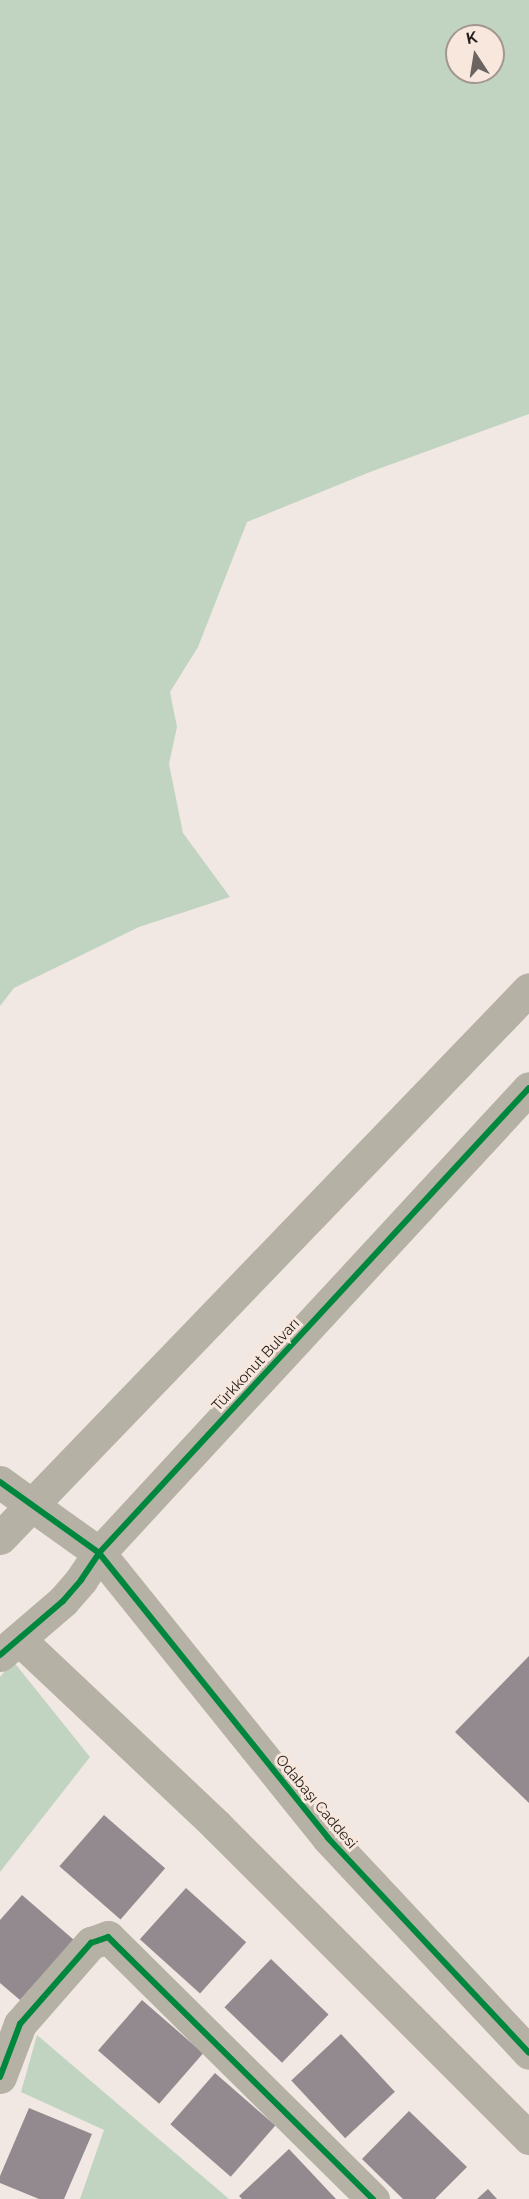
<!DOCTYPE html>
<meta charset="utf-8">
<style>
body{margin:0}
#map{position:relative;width:529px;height:2199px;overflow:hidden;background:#f1e8e3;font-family:Raleway,sans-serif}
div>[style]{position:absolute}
.green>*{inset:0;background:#c1d4c1}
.building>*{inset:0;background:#928a8e;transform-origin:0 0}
.minor>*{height:33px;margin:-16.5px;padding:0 16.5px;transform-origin:16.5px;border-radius:16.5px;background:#b5b1a4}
.tertiary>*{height:33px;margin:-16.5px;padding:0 16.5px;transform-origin:16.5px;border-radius:16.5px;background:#b5b1a4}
.cycleway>*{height:6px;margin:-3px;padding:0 3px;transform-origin:3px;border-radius:3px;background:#00873e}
span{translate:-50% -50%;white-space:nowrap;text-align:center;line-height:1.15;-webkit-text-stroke:6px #f7e7dd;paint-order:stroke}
.street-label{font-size:15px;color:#231d1a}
.north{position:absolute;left:445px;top:24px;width:60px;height:60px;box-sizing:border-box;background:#f7e7dd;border:2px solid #a2968f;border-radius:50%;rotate:348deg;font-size:16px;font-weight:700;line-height:24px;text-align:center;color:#231d1a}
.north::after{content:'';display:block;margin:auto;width:21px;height:27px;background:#6b6460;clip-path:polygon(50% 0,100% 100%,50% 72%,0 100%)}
</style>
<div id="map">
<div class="green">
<i style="clip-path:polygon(evenodd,0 0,529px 0,529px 414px,370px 472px,247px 522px,198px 647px,170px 692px,177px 727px,169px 764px,183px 833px,230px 897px,139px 927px,14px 988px,0 1006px,0 0,457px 36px,493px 36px,493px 72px,457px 72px,457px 36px)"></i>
<i style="clip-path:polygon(13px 1661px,90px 1757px,0 1872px,0 1677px)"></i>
<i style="clip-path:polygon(37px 2035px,229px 2199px,80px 2199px,104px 2130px,21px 2092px)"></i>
</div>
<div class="building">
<i style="clip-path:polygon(529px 1656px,529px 1803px,455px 1732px)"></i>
<i style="left:104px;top:1815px;width:81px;height:68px;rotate:41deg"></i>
<i style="left:186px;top:1888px;width:81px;height:69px;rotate:42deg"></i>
<i style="clip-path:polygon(22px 1895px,74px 1940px,20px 2000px,0 1983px,0 1920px)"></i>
<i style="left:271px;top:1959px;width:80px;height:67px;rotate:44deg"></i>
<i style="left:142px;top:2000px;width:81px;height:67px;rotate:41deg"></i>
<i style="left:341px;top:2034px;width:79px;height:68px;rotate:47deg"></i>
<i style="left:215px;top:2073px;width:80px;height:68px;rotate:41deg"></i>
<i style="clip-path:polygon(29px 2108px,92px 2134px,64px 2199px,39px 2199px,0 2183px,0 2176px)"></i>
<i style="clip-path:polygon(409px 2111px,467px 2167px,435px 2199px,403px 2199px,362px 2159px)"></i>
<i style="clip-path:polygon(289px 2149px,336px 2199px,242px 2199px,239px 2196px)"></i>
<i style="clip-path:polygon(488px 2189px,497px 2199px,477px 2199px)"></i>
</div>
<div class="minor">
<i style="left:0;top:1482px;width:41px;rotate:36deg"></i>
<i style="left:99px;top:1553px;width:366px;rotate:51.2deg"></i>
<i style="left:328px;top:1838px;width:294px;rotate:46.9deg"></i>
<i style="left:20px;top:1640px;width:270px;rotate:43.3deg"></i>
<i style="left:216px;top:1825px;width:443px;rotate:45deg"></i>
<i style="left:0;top:2077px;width:57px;rotate:-69.3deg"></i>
<i style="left:20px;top:2024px;width:108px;rotate:-48.8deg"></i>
<i style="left:91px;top:1943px;width:18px;rotate:-19deg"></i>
<i style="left:108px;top:1937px;width:373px;rotate:44.7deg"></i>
</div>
<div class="tertiary">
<i style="left:33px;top:1506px;width:81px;rotate:35.5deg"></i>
<i style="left:0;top:1538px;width:762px;rotate:-46.06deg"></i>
<i style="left:0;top:1655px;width:83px;rotate:-40.6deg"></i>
<i style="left:63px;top:1601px;width:28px;rotate:-49deg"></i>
<i style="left:81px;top:1580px;width:32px;rotate:-56deg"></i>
<i style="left:99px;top:1553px;width:633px;rotate:-47.24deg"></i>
</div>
<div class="cycleway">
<i style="left:0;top:1482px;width:122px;rotate:35.6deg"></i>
<i style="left:99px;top:1553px;width:366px;rotate:51.2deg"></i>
<i style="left:328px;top:1838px;width:294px;rotate:46.9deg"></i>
<i style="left:0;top:1655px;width:83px;rotate:-40.6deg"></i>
<i style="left:63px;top:1601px;width:28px;rotate:-49deg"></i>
<i style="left:81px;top:1580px;width:32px;rotate:-56deg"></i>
<i style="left:99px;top:1553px;width:633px;rotate:-47.24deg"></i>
<i style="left:0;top:2077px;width:57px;rotate:-69.3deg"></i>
<i style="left:20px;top:2024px;width:108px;rotate:-48.8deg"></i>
<i style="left:91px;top:1943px;width:18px;rotate:-19deg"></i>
<i style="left:108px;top:1937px;width:373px;rotate:44.7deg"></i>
</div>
<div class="street-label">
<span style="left:256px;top:1365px;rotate:-47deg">Türkkonut Bulvarı</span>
<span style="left:316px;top:1802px;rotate:50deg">Odabaşı Caddesi</span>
</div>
<div class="north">K</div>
</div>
